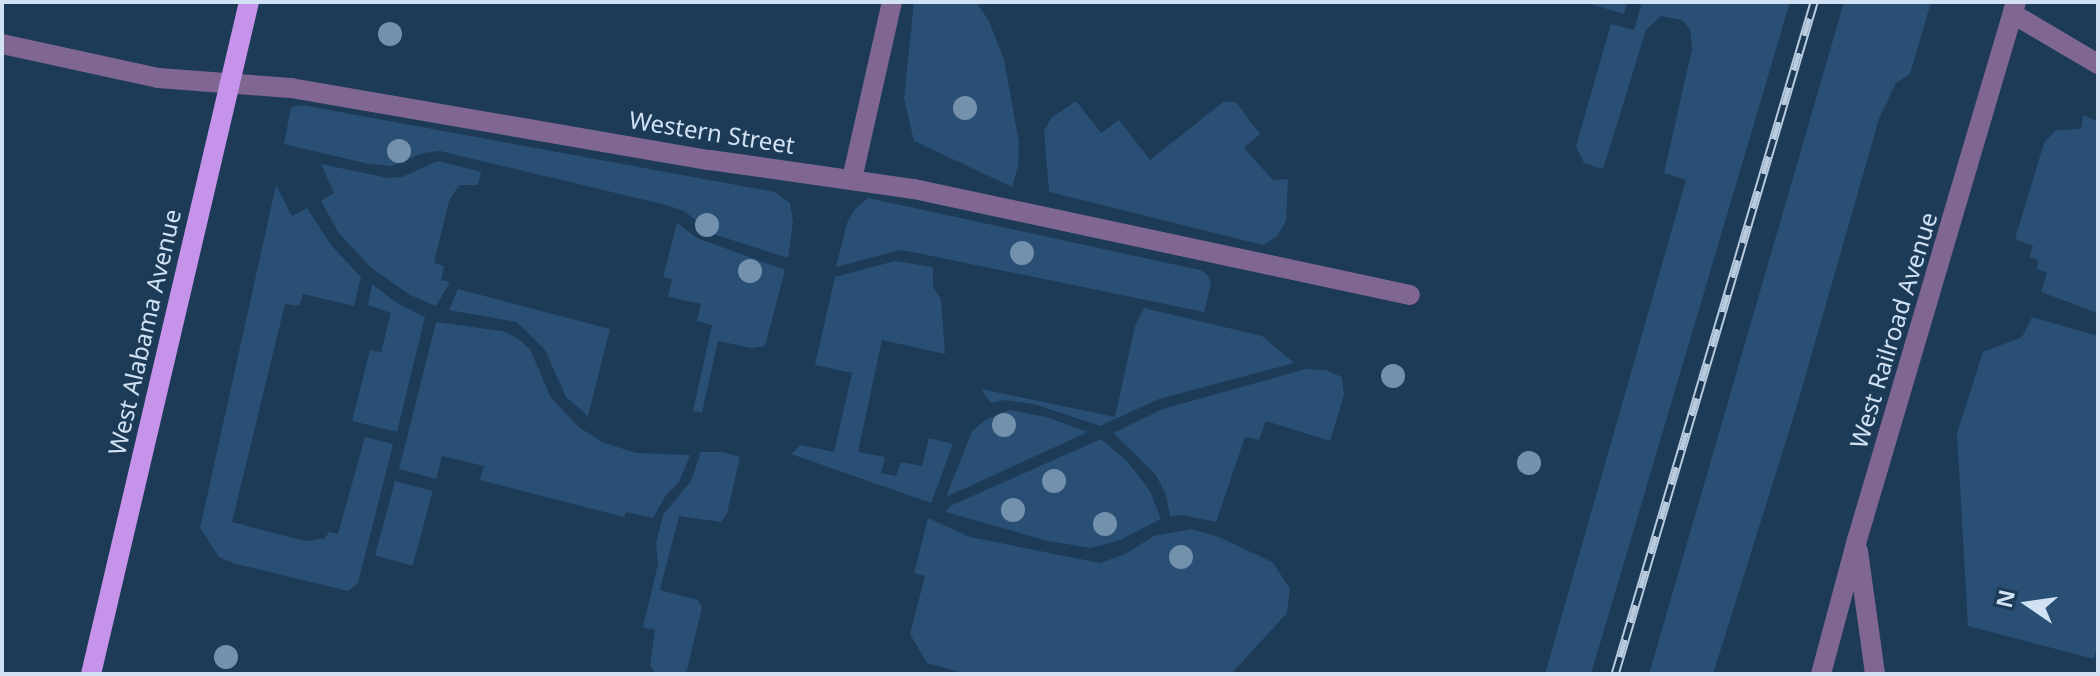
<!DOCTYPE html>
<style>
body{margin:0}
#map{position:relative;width:2100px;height:676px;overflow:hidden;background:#1d3a57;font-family:"Noto Sans",sans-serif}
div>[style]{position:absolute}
.green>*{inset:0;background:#294f75;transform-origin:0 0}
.minor>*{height:20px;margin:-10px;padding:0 10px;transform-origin:10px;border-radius:10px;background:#7f6792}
.major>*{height:20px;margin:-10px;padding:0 10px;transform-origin:10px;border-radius:10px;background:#c593ea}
.rail>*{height:9px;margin-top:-4.5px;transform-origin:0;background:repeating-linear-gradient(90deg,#1d3a57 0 18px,#b8cbde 0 36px);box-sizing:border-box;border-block:2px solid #b8cbde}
.trees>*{width:24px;height:24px;margin:-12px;border-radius:50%;background:#7390ad}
span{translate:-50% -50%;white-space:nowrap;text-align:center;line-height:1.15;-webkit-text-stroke:7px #1d3a57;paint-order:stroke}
.street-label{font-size:24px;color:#d0e2f3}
.frame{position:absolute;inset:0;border:4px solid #d0e2f3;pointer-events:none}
.north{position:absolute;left:1988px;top:564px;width:80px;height:80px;-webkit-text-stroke:6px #1d3a57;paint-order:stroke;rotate:283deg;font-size:22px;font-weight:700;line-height:32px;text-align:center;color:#d0e2f3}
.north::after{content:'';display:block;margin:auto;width:28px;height:36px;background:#d0e2f3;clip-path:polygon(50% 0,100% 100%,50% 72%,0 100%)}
</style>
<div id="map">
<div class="green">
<i style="clip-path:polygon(914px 2px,976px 2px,989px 21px,1004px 60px,1019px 142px,1018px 166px,1012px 187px,914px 141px,904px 98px)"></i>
<i style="clip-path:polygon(1584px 2px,1627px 2px,1624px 14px)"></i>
<i style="clip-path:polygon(1642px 2px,1790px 2px,1591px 674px,1545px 674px,1686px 180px,1664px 173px,1692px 49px,1690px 29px,1682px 20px,1661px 16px,1646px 30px,1603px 169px,1584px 163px,1576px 146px,1611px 24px,1634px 30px)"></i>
<i style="clip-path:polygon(1844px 2px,1931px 2px,1910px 74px,1896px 83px,1879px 119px,1796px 409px,1713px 674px,1649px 674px)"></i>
<i style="clip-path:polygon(1076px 101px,1101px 133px,1119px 120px,1150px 160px,1223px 102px,1236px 102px,1260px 134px,1244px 148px,1273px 180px,1288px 179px,1286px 221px,1277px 236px,1263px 245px,1049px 192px,1044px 131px,1051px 118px)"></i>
<i style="clip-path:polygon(302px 105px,775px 192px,790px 203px,793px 222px,788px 258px,713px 234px,684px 211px,666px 205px,440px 151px,423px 153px,392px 166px,369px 164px,284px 144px,291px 107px)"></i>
<i style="clip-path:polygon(2083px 115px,2098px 121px,2098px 313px,2041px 292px,2047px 273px,2037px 269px,2038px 260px,2029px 257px,2033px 246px,2015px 239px,2044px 143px,2056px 130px,2081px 129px)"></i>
<i style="clip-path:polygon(438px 161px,481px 172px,478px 185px,459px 185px,449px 201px,434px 263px,444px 266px,441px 280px,450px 282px,436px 306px,410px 295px,370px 267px,338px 232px,321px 201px,334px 193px,321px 164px,388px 178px,402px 177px)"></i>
<i style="clip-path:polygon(276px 185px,292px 216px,307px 208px,331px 245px,361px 277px,354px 306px,303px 294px,299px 306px,285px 304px,232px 522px,306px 541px,325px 538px,329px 532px,338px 534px,365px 437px,393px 444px,358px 583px,348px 591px,236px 564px,219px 557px,200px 528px)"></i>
<i style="clip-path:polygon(868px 198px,1200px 270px,1207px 274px,1211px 283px,1204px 312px,912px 252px,900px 250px,836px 267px,847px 223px,855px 209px)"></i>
<i style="clip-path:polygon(677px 223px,697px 238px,785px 270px,765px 346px,752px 348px,718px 341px,702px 413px,693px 411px,712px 325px,697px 321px,701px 304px,668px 297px,672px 279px,663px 277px)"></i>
<i style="clip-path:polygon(895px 261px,933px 267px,933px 287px,941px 299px,945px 354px,882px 340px,858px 452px,885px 457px,881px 473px,896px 476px,901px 462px,922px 466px,929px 438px,953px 444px,931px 503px,791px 454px,801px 445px,834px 452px,852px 373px,815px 365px,835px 277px)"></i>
<i style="clip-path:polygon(372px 284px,397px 303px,425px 317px,397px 432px,352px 421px,370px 350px,381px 352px,391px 313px,368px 305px)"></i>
<i style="clip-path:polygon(458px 289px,610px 329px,588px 416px,566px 397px,545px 350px,517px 322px,449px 310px)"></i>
<i style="clip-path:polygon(1144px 308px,1262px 336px,1294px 363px,1159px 399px,1100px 426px,1034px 404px,1005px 400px,991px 403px,981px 389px,1115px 417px,1135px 326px)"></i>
<i style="clip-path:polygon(2032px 317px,2098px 336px,2098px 642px,2094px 659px,1968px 626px,1957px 433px,1983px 352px,2022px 337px)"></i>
<i style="clip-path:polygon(436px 322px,502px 331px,517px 338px,530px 349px,551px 398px,580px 428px,602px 442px,636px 453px,690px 455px,679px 482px,666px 495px,653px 518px,626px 512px,624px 517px,480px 480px,484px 466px,442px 456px,436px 479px,399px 469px)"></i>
<i style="clip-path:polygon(1306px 369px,1326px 370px,1342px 377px,1344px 395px,1330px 441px,1266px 421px,1259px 440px,1245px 437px,1216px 522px,1182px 515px,1170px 517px,1166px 495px,1156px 475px,1113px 433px,1163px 409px)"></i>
<i style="clip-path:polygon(1009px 410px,1046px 417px,1088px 432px,946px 497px,972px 431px,985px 420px)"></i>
<i style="clip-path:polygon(1101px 439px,1128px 462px,1150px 491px,1161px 519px,1120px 540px,1091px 548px,1048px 541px,946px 512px,950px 506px)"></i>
<i style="clip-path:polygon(701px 452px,723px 452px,740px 457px,727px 513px,721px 522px,679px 516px,660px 590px,698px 600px,702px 607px,687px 670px,682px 674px,656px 674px,650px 666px,655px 630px,643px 627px,658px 564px,656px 543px,663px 515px,691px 481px)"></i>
<i style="left:395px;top:481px;width:39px;height:77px;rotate:15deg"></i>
<i style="clip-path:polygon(928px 518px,970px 537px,1100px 563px,1125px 554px,1154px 536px,1191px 529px,1219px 537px,1272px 562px,1290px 588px,1287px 613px,1231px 674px,967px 674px,927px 663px,910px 634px,925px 576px,914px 573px)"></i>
</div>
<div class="minor">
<i style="left:2013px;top:14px;width:99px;rotate:30.5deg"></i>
<i style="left:2px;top:44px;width:160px;rotate:12.3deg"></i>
<i style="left:158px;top:78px;width:133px;rotate:4.3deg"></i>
<i style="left:291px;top:88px;width:425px;rotate:9.8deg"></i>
<i style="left:710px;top:160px;width:206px;rotate:8.1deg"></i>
<i style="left:914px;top:189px;width:507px;rotate:12.06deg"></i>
<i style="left:852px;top:179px;width:181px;rotate:-77.3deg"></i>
<i style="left:1858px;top:551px;width:124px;rotate:82.1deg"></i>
<i style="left:1821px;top:674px;width:139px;rotate:-75deg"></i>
<i style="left:1857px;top:540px;width:561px;rotate:-73.54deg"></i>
</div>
<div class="major">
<i style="left:91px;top:674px;width:690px;rotate:-76.77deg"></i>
</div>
<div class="rail">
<i style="left:1615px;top:674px;width:701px;rotate:-73.5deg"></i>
</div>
<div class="trees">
<i style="left:390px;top:34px"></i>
<i style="left:965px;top:108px"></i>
<i style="left:399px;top:151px"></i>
<i style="left:707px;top:225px"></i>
<i style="left:1022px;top:253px"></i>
<i style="left:750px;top:271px"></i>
<i style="left:1393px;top:376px"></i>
<i style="left:1004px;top:425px"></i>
<i style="left:1529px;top:463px"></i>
<i style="left:1054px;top:481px"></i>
<i style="left:1013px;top:510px"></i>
<i style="left:1105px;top:524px"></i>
<i style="left:1181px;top:557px"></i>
<i style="left:226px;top:657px"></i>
</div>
<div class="street-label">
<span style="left:712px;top:132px;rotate:9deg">Western Street</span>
<span style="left:1893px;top:330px;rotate:-73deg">West Railroad Avenue</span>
<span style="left:144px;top:332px;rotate:-77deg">West Alabama Avenue</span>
</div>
<div class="frame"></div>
<div class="north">N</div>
</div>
